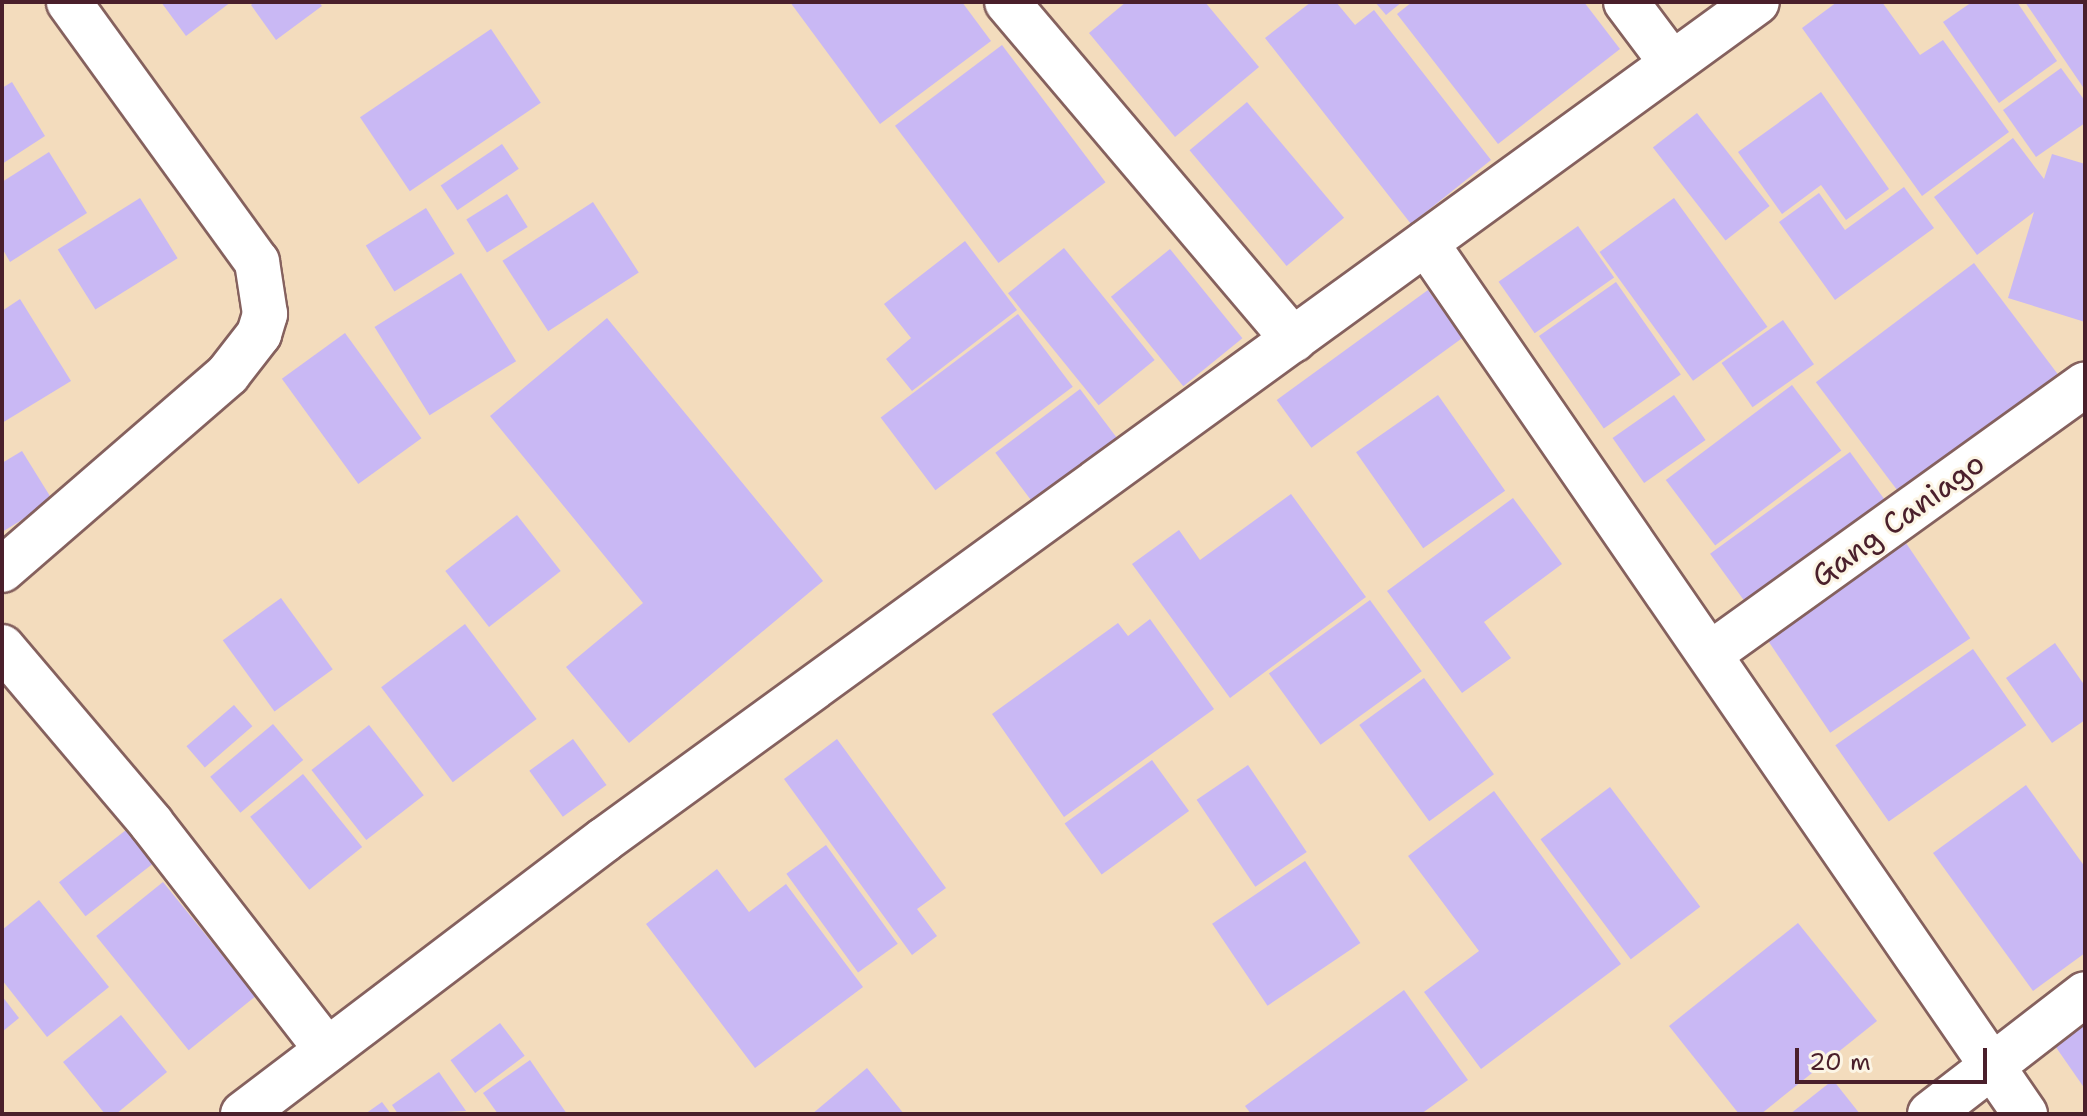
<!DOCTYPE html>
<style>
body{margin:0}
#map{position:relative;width:2087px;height:1116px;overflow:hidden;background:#f3dcbd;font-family:"Shantell Sans",sans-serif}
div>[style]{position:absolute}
.building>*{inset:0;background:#c9b8f4;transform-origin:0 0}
.roads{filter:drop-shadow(2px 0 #85615e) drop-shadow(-2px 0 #85615e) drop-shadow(0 2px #85615e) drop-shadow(0 -2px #85615e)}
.minor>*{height:44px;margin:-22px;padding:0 22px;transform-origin:22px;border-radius:22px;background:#fff}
.tertiary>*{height:44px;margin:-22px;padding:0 22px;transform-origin:22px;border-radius:22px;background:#fff}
span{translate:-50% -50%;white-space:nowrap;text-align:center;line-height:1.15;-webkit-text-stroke:6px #fcf5e5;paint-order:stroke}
.street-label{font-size:30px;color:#4a1f2b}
.frame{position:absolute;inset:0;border:4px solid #4a1f2b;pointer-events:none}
.scale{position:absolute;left:1795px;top:1048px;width:192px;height:36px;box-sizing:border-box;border:4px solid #4a1f2b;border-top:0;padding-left:10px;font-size:24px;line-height:28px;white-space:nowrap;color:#4a1f2b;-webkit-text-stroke:6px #fcf5e5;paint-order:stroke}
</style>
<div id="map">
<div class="building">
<i style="clip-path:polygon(161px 2px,231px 2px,186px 36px)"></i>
<i style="clip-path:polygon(255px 2px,319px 2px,322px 6px,276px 40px,251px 5px)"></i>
<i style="clip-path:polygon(790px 2px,962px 2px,991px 41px,880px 124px)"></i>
<i style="clip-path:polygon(1126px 2px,1205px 2px,1259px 67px,1175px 137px,1089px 33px)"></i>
<i style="clip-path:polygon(1311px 2px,1336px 2px,1355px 25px,1374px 10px,1491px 160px,1411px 224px,1265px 38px)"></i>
<i style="clip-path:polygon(1375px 2px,1402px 2px,1386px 15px)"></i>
<i style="clip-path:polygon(1412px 2px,1584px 2px,1620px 49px,1498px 144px,1397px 14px)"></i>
<i style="clip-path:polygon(1837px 2px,1882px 2px,1920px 55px,1943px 40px,2009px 132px,1922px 196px,1802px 28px)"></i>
<i style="clip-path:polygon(1972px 2px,2017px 2px,2057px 61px,1999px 103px,1943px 22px)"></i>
<i style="clip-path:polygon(2025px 2px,2085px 2px,2085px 90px)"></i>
<i style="left:491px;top:29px;width:89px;height:158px;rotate:56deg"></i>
<i style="left:1002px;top:45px;width:172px;height:134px;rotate:53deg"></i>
<i style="clip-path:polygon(2061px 68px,2085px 101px,2085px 123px,2036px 157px,2003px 110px)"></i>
<i style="clip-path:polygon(12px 82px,45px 136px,2px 164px,2px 88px)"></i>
<i style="clip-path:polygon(1821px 92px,1889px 189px,1846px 220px,1821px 185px,1782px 214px,1738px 152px)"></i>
<i style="left:1247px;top:102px;width:151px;height:75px;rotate:50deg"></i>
<i style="left:1697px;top:113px;width:118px;height:56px;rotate:52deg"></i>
<i style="clip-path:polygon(2013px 138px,2044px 179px,2052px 154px,2085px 164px,2085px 322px,2008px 298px,2034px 212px,1977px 255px,1934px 197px)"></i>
<i style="left:502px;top:144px;width:30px;height:74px;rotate:56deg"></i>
<i style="clip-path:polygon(49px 152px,87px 213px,10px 262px,2px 248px,2px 182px)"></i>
<i style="clip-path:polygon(1904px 187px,1934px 228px,1835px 300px,1779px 222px,1819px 193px,1845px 230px)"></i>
<i style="left:507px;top:194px;width:39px;height:48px;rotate:58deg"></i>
<i style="left:140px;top:198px;width:71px;height:97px;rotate:58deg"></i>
<i style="left:1674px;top:198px;width:159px;height:92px;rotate:54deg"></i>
<i style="left:593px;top:202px;width:84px;height:108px;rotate:57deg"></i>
<i style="left:426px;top:208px;width:54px;height:71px;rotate:58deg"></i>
<i style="left:1578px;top:226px;width:63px;height:97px;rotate:55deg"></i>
<i style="clip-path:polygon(965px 241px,1017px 310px,912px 391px,886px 359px,911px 338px,884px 304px)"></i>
<i style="left:1064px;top:248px;width:144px;height:72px;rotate:51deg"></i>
<i style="left:1170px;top:249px;width:115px;height:76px;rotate:51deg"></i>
<i style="left:1974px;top:263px;width:144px;height:198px;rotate:53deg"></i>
<i style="left:461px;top:273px;width:104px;height:102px;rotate:58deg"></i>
<i style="left:1616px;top:282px;width:113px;height:94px;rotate:55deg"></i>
<i style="left:1428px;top:290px;width:59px;height:187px;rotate:54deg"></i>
<i style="clip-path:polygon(20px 299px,71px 381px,2px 423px,2px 311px)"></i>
<i style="left:1018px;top:314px;width:91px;height:172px;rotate:53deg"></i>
<i style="clip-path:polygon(607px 318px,823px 581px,629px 743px,566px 667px,643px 603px,490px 416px)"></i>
<i style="left:1783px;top:320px;width:54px;height:75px;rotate:55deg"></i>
<i style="left:345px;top:333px;width:130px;height:78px;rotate:54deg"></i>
<i style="left:1792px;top:385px;width:82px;height:158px;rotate:53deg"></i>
<i style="left:1080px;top:389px;width:74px;height:106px;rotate:53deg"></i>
<i style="left:1438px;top:395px;width:117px;height:100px;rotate:55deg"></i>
<i style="left:1674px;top:395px;width:55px;height:75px;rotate:55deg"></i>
<i style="clip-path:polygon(22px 451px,53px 501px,2px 532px,2px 463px)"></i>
<i style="left:1850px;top:452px;width:74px;height:173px;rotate:54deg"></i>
<i style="clip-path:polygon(1291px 494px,1366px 597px,1230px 698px,1132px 564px,1179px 530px,1200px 560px)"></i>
<i style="clip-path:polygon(1513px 498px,1562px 564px,1484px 622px,1511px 658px,1462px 693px,1387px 591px)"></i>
<i style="left:517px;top:515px;width:71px;height:91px;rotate:52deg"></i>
<i style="left:1906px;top:543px;width:115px;height:169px;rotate:56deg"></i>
<i style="left:281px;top:598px;width:88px;height:72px;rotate:54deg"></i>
<i style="left:1370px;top:600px;width:88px;height:125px;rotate:54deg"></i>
<i style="clip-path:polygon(1150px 619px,1214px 709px,1064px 817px,992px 714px,1118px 623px,1128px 636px)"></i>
<i style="left:465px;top:624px;width:119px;height:105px;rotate:53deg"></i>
<i style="clip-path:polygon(2055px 643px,2085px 686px,2085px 720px,2052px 743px,2006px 678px)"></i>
<i style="left:1973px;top:649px;width:93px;height:168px;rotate:55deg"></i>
<i style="left:1424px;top:678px;width:119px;height:80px;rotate:54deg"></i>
<i style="left:234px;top:705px;width:28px;height:63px;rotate:49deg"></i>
<i style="left:273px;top:724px;width:47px;height:82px;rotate:50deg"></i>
<i style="left:369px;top:725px;width:89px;height:73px;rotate:52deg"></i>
<i style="left:573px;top:739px;width:57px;height:54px;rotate:54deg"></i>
<i style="clip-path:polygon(837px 739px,946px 888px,917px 909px,937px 936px,912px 955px,784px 779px)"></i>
<i style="left:1152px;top:760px;width:63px;height:108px;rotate:54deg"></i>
<i style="left:1248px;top:765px;width:105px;height:62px;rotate:56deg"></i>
<i style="left:303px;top:774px;width:94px;height:68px;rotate:51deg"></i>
<i style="clip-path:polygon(2026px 785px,2085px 867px,2085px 953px,2033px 991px,1933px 853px)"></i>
<i style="left:1610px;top:787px;width:150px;height:87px;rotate:53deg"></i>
<i style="clip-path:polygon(1494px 791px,1621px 964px,1481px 1069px,1424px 992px,1479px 951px,1408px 856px)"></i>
<i style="left:126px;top:830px;width:43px;height:85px;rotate:52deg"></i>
<i style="left:826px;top:845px;width:122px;height:49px;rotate:54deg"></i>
<i style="left:1305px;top:861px;width:99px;height:112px;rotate:56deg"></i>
<i style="clip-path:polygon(717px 869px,749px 912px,786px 884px,863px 987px,755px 1068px,646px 924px)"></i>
<i style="left:163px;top:882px;width:147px;height:86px;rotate:51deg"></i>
<i style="clip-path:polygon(39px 900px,109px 987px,47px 1037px,2px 980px,2px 930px)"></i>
<i style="clip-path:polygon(1798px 923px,1877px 1021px,1761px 1114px,1739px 1114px,1669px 1026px)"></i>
<i style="clip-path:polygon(1404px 990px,1468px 1080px,1421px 1114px,1251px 1114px,1245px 1106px)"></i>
<i style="clip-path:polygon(2px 996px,19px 1018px,2px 1032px)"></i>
<i style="clip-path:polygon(121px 1015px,167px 1072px,116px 1114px,105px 1114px,63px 1062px)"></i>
<i style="clip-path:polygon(2085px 1021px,2085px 1089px,2053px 1043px)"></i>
<i style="left:500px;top:1023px;width:41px;height:62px;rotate:53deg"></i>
<i style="clip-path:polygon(530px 1060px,567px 1114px,498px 1114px,483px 1093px)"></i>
<i style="clip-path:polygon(867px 1068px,904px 1114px,812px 1114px)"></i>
<i style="clip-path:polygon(439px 1072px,466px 1111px,398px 1114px,392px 1105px)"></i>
<i style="clip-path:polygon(1833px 1080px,1860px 1114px,1790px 1114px)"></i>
<i style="clip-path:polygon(382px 1102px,391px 1114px,365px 1114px)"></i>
</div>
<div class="roads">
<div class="minor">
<i style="left:1007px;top:2px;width:443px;rotate:49.7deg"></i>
<i style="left:1426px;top:243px;width:1057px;rotate:55.48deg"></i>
<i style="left:2px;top:570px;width:299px;rotate:-40.9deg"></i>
<i style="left:228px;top:374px;width:51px;rotate:-52.2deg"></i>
<i style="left:259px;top:334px;width:21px;rotate:-73deg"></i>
<i style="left:265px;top:314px;width:53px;rotate:-98.7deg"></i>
<i style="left:257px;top:262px;width:321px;rotate:-125.9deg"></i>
<i style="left:2px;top:647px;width:231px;rotate:49.7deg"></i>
<i style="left:151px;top:823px;width:287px;rotate:52.2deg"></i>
<i style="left:1710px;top:654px;width:462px;rotate:-35.7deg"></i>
<i style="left:243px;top:1114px;width:453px;rotate:-37.2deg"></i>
<i style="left:604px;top:840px;width:1425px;rotate:-36.01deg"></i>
<i style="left:1930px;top:1114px;width:196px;rotate:-37.7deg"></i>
</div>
<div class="tertiary">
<i style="left:1626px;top:2px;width:75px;rotate:53.1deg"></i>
</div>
</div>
<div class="street-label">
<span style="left:1898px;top:520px;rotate:-36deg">Gang Caniago</span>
</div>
<div class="frame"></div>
<div class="scale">20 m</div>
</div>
